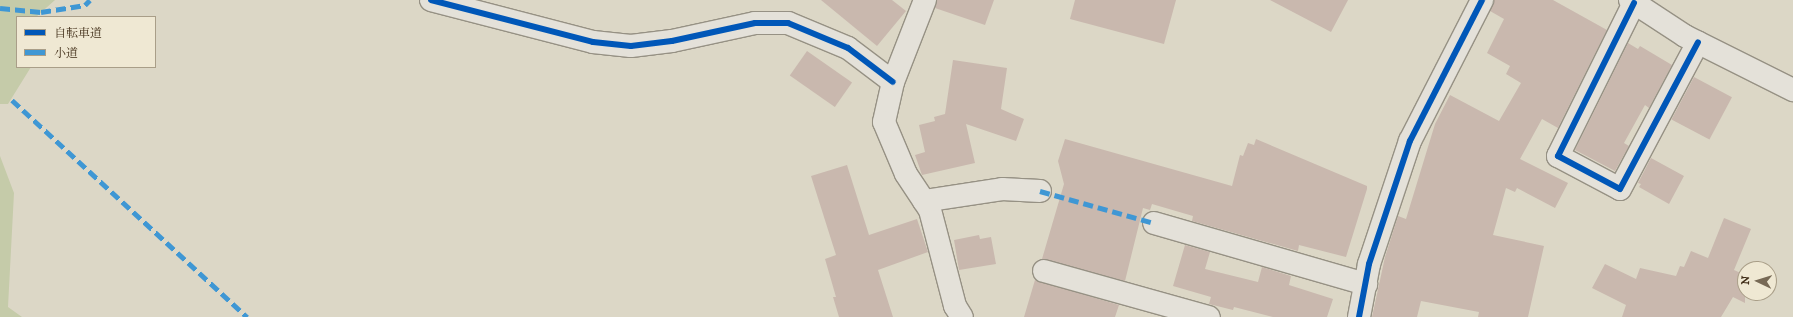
<!DOCTYPE html>
<meta charset="utf-8">
<style>
body{margin:0}
#map{position:relative;width:1793px;height:317px;overflow:hidden;background:#dcd7c6;font-family:"IM FELL DW Pica","Noto Serif JP",serif}
div>[style]{position:absolute}
.green>*{inset:0;background:#c5cba9}
.building>*{inset:0;background:#c9b8ae;transform-origin:0 0}
.roads{filter:drop-shadow(1px 0 #969184) drop-shadow(-1px 0 #969184) drop-shadow(0 1px #969184) drop-shadow(0 -1px #969184)}
.street>*{height:22px;margin:-11px;padding:0 11px;transform-origin:11px;border-radius:11px;background:#e4e1d9}
.secondary>*{height:22px;margin:-11px;padding:0 11px;transform-origin:11px;border-radius:11px;background:#e4e1d9}
.quiet>*{height:5px;margin-top:-2.5px;transform-origin:0;background:repeating-linear-gradient(90deg,#3f97d4 0 10px,transparent 0 15px)}
.cycleway>*{height:6px;margin:-3px;padding:0 3px;transform-origin:3px;border-radius:3px;background:#0057b8}
span{translate:-50% -50%;white-space:nowrap;text-align:center;line-height:1.15;-webkit-text-stroke:3px #efe8d3;paint-order:stroke}
.legend{position:absolute;left:16px;top:16px;width:140px;height:52px;box-sizing:border-box;background:#efe8d3;border:1px solid #a99e88;margin:0;padding:5px 7px;list-style:none;font-size:12px;color:#412e18}
.legend li{display:flex;align-items:center;gap:8px;height:20px}
.legend b{width:20px;border:1px solid #a99e88}
.north{position:absolute;left:1737px;top:261px;width:40px;height:40px;box-sizing:border-box;background:#efe8d3;border:1px solid #a99e88;border-radius:50%;rotate:274deg;font-size:11px;font-weight:700;line-height:16px;text-align:center;color:#412e18}
.north::after{content:'';display:block;margin:auto;width:14px;height:18px;background:#776955;clip-path:polygon(50% 0,100% 100%,50% 72%,0 100%)}
</style>
<div id="map">
<div class="green">
<i style="clip-path:polygon(0 0,55px 0,36px 17px,17px 17px,17px 67px,31px 67px,8px 104px,0 104px)"></i>
<i style="clip-path:polygon(0 156px,14px 193px,8px 307px,22px 317px,0 317px)"></i>
</div>
<div class="building">
<i style="clip-path:polygon(821px 0,892px 0,906px 11px,877px 46px)"></i>
<i style="clip-path:polygon(937px 0,994px 0,985px 25px,935px 8px)"></i>
<i style="clip-path:polygon(1075px 0,1176px 0,1164px 44px,1070px 19px)"></i>
<i style="clip-path:polygon(1270px 0,1348px 0,1331px 32px)"></i>
<i style="clip-path:polygon(1494px 0,1553px 0,1607px 30px,1558px 128px,1542px 119px,1520px 159px,1568px 183px,1555px 208px,1517px 188px,1515px 192px,1506px 188px,1493px 235px,1544px 246px,1528px 317px,1478px 317px,1479px 312px,1421px 301px,1417px 317px,1372px 317px,1385px 257px,1398px 216px,1406px 219px,1435px 124px,1450px 95px,1499px 121px,1521px 83px,1506px 74px,1510px 66px,1487px 53px,1504px 19px,1490px 11px)"></i>
<i style="clip-path:polygon(1628px 43px,1638px 49px,1640px 46px,1672px 65px,1649px 108px,1645px 105px,1624px 143px,1629px 146px,1615px 171px,1575px 150px)"></i>
<i style="left:807px;top:51px;width:55px;height:30px;rotate:35deg"></i>
<i style="clip-path:polygon(953px 60px,1007px 68px,1001px 109px,1024px 119px,1016px 141px,966px 124px,975px 163px,922px 175px,915px 155px,925px 152px,919px 125px,935px 121px,934px 117px,945px 114px)"></i>
<i style="left:1694px;top:77px;width:43px;height:48px;rotate:28deg"></i>
<i style="clip-path:polygon(1065px 139px,1232px 186px,1240px 155px,1243px 156px,1248px 143px,1254px 145px,1256px 139px,1367px 186px,1367px 189px,1346px 257px,1299px 245px,1298px 251px,1192px 221px,1193px 216px,1152px 204px,1150px 210px,1143px 208px,1125px 281px,1042px 259px,1064px 184px,1058px 161px)"></i>
<i style="clip-path:polygon(1651px 158px,1684px 176px,1669px 204px,1639px 187px,1641px 184px,1638px 183px)"></i>
<i style="clip-path:polygon(847px 165px,869px 235px,917px 219px,928px 252px,878px 270px,893px 317px,839px 317px,833px 297px,836px 297px,825px 259px,836px 255px,811px 176px)"></i>
<i style="clip-path:polygon(1724px 218px,1751px 229px,1734px 270px,1745px 275px,1745px 303px,1733px 297px,1721px 317px,1622px 317px,1626px 305px,1592px 288px,1605px 264px,1636px 279px,1640px 268px,1676px 276px,1680px 266px,1684px 267px,1691px 251px,1708px 258px)"></i>
<i style="clip-path:polygon(979px 235px,980px 239px,991px 237px,996px 264px,959px 270px,954px 240px)"></i>
<i style="clip-path:polygon(1185px 245px,1210px 252px,1205px 269px,1258px 282px,1262px 267px,1291px 276px,1289px 285px,1333px 299px,1327px 317px,1273px 317px,1234px 307px,1233px 310px,1209px 304px,1211px 297px,1173px 286px)"></i>
<i style="clip-path:polygon(1035px 280px,1119px 305px,1115px 317px,1024px 317px)"></i>
</div>
<div class="roads">
<div class="street">
<i style="left:431px;top:0;width:167px;rotate:14.5deg"></i>
<i style="left:593px;top:42px;width:38px;rotate:6deg"></i>
<i style="left:631px;top:46px;width:41px;rotate:-7deg"></i>
<i style="left:672px;top:41px;width:85px;rotate:-12.2deg"></i>
<i style="left:755px;top:23px;width:33px"></i>
<i style="left:788px;top:23px;width:65px;rotate:22.6deg"></i>
<i style="left:848px;top:48px;width:56px;rotate:37.1deg"></i>
<i style="left:925px;top:0;width:88px;rotate:111.3deg"></i>
<i style="left:893px;top:82px;width:41px;rotate:102.7deg"></i>
<i style="left:884px;top:122px;width:56px;rotate:67.1deg"></i>
<i style="left:906px;top:174px;width:43px;rotate:56.3deg"></i>
<i style="left:930px;top:210px;width:99px;rotate:75.4deg"></i>
<i style="left:955px;top:306px;width:13px;rotate:58deg"></i>
<i style="left:1634px;top:3px;width:171px;rotate:116.4deg"></i>
<i style="left:1558px;top:156px;width:70px;rotate:28deg"></i>
<i style="left:1620px;top:189px;width:166px;rotate:-62deg"></i>
<i style="left:924px;top:201px;width:79px;rotate:-8.7deg"></i>
<i style="left:1002px;top:189px;width:38px;rotate:3deg"></i>
<i style="left:1154px;top:223px;width:221px;rotate:16.1deg"></i>
<i style="left:1044px;top:271px;width:171px;rotate:15.6deg"></i>
<i style="left:1359px;top:317px;width:54px;rotate:-79.3deg"></i>
<i style="left:1369px;top:264px;width:130px;rotate:-71.6deg"></i>
<i style="left:1410px;top:141px;width:158px;rotate:-62.9deg"></i>
</div>
<div class="secondary">
<i style="left:1630px;top:0;width:66px;rotate:33.2deg"></i>
<i style="left:1685px;top:36px;width:121px;rotate:26.6deg"></i>
</div>
</div>
<div class="quiet">
<i style="left:0;top:8px;width:41px;rotate:5.6deg"></i>
<i style="left:41px;top:12px;width:45px;rotate:-9deg"></i>
<i style="left:85px;top:5px;width:7px;rotate:-45deg"></i>
<i style="left:12px;top:100px;width:320px;rotate:42.7deg"></i>
<i style="left:1040px;top:191px;width:118px;rotate:15.7deg"></i>
</div>
<div class="cycleway">
<i style="left:431px;top:0;width:167px;rotate:14.5deg"></i>
<i style="left:593px;top:42px;width:38px;rotate:6deg"></i>
<i style="left:631px;top:46px;width:41px;rotate:-7deg"></i>
<i style="left:672px;top:41px;width:85px;rotate:-12.2deg"></i>
<i style="left:755px;top:23px;width:33px"></i>
<i style="left:788px;top:23px;width:65px;rotate:22.6deg"></i>
<i style="left:848px;top:48px;width:56px;rotate:37.1deg"></i>
<i style="left:1634px;top:3px;width:171px;rotate:116.4deg"></i>
<i style="left:1558px;top:156px;width:70px;rotate:28deg"></i>
<i style="left:1620px;top:189px;width:166px;rotate:-62deg"></i>
<i style="left:1359px;top:317px;width:54px;rotate:-79.3deg"></i>
<i style="left:1369px;top:264px;width:130px;rotate:-71.6deg"></i>
<i style="left:1410px;top:141px;width:158px;rotate:-62.9deg"></i>
</div>
<ul class="legend">
<li><b style="height:5px;background:#0057b8"></b>自転車道</li>
<li><b style="height:5px;background:#3f97d4"></b>小道</li>
</ul>
<div class="north">N</div>
</div>
